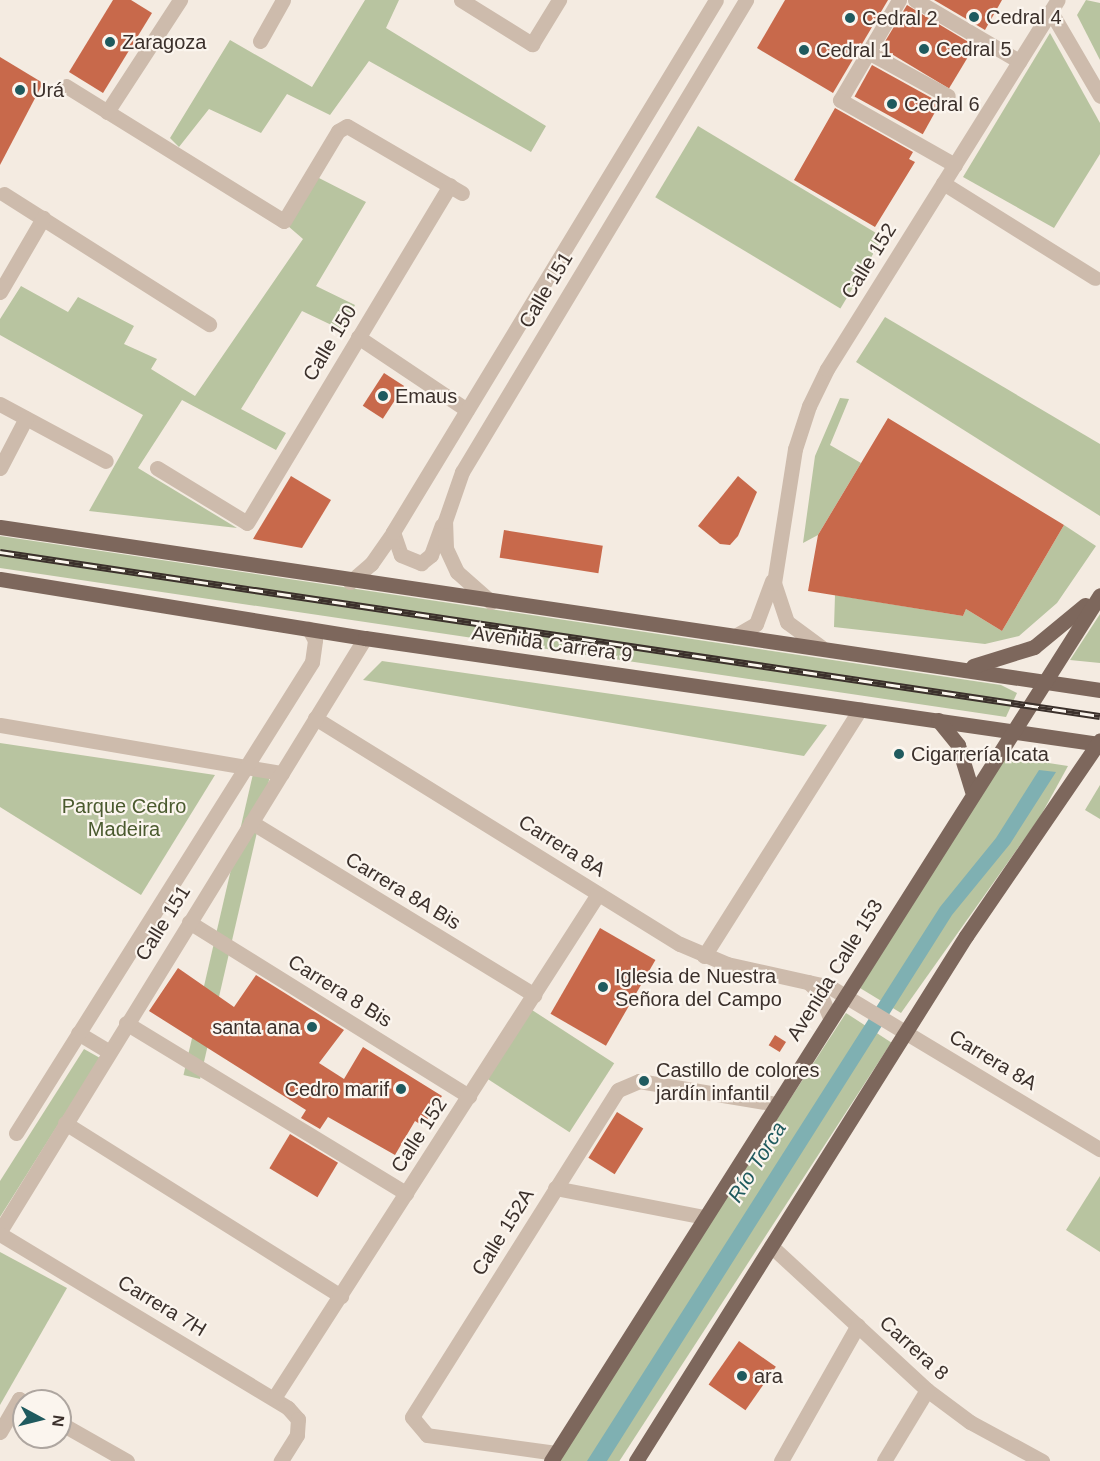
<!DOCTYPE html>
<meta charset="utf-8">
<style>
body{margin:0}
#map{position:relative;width:1100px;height:1461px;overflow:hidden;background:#f4ebe1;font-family:Arial,sans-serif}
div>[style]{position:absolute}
.green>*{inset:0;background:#b8c4a0;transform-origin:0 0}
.water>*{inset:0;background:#7fb0b2}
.building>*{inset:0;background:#c8694b;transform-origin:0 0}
.minor>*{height:15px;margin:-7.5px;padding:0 7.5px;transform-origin:7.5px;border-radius:7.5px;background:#cdbbac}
.tertiary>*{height:15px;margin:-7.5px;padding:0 7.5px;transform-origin:7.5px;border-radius:7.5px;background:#cdbbac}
.primary>*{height:15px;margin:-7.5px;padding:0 7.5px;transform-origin:7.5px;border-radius:7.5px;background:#7d675c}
.rail>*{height:7px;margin-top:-3.5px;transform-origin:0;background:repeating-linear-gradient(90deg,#fbf5ee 0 14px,#3b302b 0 28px);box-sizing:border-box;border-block:2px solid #3b302b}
.dots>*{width:16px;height:16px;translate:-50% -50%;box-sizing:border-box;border:3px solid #fbf5ee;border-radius:50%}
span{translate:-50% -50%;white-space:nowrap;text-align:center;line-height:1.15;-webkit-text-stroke:4.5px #fbf5ee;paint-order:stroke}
.poi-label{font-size:20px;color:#3b302b}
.left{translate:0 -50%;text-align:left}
.right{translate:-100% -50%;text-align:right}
.street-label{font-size:20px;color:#3b302b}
.park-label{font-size:20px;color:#4a5a2e}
.water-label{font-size:21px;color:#1f5a5e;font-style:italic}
.north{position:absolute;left:12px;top:1389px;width:60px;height:60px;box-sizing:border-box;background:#fbf5ee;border:2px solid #aea6a0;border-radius:50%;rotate:97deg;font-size:16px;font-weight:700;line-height:24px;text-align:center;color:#3b302b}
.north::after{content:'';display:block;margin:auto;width:21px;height:27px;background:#1f5a5e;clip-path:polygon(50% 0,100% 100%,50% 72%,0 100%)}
</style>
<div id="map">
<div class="green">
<i style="clip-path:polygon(365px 0,399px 0,386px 28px,546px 126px,531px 152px,369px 61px,330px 115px,287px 94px,261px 133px,209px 109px,179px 147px,170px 138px,230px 40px,312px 87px)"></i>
<i style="clip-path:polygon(1086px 0,1100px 3px,1100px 60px,1077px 15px)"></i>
<i style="clip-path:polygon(1050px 33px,1100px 123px,1100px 154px,1054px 228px,963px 177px)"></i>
<i style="left:698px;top:126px;width:216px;height:83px;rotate:31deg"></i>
<i style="clip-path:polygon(317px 177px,366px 202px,316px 286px,355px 305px,342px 330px,302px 311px,241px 409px,286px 433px,276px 450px,182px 400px,138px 468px,237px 528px,89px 511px,143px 415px,0 335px,0 319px,21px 286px,68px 312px,78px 297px,134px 326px,124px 344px,157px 359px,151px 369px,195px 396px,303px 239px,288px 226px)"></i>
<i style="clip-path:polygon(885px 317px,1100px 444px,1100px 516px,856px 362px)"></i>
<i style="clip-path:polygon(840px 398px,849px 399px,830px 445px,861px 463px,818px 535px,803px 543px,815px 456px)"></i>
<i style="clip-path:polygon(1064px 525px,1096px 546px,1057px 603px,1019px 636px,985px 644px,834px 627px,835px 595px,963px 616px,966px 609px,1002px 631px)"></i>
<i style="clip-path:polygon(0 536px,1001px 685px,1017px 693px,1006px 717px,0 568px)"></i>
<i style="clip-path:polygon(1100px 614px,1100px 663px,1070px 660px)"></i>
<i style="clip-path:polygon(382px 661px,827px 725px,804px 756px,363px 680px)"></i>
<i style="clip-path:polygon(0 743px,215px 775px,141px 895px,0 807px)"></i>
<i style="clip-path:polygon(1003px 756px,1068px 766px,1040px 817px,901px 1013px,860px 988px)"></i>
<i style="left:253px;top:774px;width:17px;height:309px;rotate:13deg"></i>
<i style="clip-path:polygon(1100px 785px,1100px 819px,1085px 810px)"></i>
<i style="left:532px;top:1010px;width:98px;height:82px;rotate:33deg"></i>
<i style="left:846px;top:1013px;width:54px;height:532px;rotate:33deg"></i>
<i style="clip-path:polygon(84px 1049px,100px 1058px,0 1217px,0 1181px)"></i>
<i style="clip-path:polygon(1100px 1176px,1100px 1252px,1066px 1230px)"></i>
<i style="clip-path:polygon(0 1252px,67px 1288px,0 1405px)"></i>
</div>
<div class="water">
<i style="clip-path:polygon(1039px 770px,1056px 772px,1010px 844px,952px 915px,607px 1461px,587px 1461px,940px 907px,996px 838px)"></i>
</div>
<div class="building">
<i style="clip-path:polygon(113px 0,131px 0,152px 13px,103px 93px,69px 72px)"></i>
<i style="clip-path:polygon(785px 0,888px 0,833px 93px,757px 48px)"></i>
<i style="clip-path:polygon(934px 0,1002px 0,985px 30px)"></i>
<i style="left:907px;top:5px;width:79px;height:50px;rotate:31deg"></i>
<i style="clip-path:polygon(0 57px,43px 83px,0 165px)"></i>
<i style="left:872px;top:65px;width:78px;height:36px;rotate:29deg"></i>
<i style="clip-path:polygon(835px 108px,913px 152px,909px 159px,915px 162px,875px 227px,794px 180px)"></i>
<i style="left:384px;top:373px;width:24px;height:39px;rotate:33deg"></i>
<i style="clip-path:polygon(888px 418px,1064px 525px,1002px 631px,966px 609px,963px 616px,808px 591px,818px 535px)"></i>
<i style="clip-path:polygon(291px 476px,331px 500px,302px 548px,253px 539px)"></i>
<i style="clip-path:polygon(738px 476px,757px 492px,738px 536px,730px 545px,720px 544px,698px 526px)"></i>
<i style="left:504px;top:530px;width:100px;height:28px;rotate:9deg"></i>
<i style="left:600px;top:928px;width:64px;height:99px;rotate:30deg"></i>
<i style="clip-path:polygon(178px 968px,234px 1007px,256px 975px,344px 1030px,319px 1063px,344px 1079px,363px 1047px,442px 1096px,423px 1126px,415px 1121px,395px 1155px,328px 1117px,320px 1129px,301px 1118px,306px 1110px,149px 1011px)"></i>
<i style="left:775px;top:1035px;width:13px;height:12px;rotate:32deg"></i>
<i style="left:617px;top:1112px;width:31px;height:54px;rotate:32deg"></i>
<i style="left:290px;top:1134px;width:56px;height:40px;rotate:31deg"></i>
<i style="left:739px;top:1341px;width:45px;height:53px;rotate:35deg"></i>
</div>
<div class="minor">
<i style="left:461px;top:0;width:84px;rotate:31.8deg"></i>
<i style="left:532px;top:44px;width:52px;rotate:-58.5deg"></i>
<i style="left:899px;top:0;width:116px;rotate:120.5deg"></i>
<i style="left:840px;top:100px;width:132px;rotate:29.5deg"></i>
<i style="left:915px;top:0;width:121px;rotate:30.4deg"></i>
<i style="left:1051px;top:12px;width:97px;rotate:59.7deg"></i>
<i style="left:260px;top:41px;width:47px;rotate:-60.7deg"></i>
<i style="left:868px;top:52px;width:91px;rotate:28.8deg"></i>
<i style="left:66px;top:86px;width:256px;rotate:31.8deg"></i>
<i style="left:284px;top:221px;width:105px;rotate:-59deg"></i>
<i style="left:338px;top:131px;width:10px;rotate:-29deg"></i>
<i style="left:347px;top:126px;width:133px;rotate:30.2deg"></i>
<i style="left:107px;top:112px;width:134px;rotate:-56.9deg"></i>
<i style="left:943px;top:183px;width:179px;rotate:32deg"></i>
<i style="left:4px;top:194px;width:243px;rotate:32.4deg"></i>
<i style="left:0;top:292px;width:86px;rotate:-59.8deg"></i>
<i style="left:358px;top:337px;width:131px;rotate:33.8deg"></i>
<i style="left:0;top:404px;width:120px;rotate:28.3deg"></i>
<i style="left:0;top:468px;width:56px;rotate:-62.5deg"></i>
<i style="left:157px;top:468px;width:105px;rotate:31.4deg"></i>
<i style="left:247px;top:523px;width:394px;rotate:-59deg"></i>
<i style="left:735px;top:636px;width:24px;rotate:-30deg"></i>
<i style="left:756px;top:624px;width:46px;rotate:-69.6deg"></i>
<i style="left:821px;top:647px;width:42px;rotate:-143.7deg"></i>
<i style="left:787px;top:622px;width:41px;rotate:-108.4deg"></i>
<i style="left:774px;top:583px;width:136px;rotate:-81.1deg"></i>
<i style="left:795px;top:449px;width:45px;rotate:-72deg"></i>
<i style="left:809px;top:406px;width:41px;rotate:-64.1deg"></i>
<i style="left:827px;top:369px;width:435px;rotate:-58deg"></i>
<i style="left:315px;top:718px;width:429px;rotate:31.8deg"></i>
<i style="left:680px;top:944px;width:51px;rotate:23.1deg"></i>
<i style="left:727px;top:964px;width:106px;rotate:12.6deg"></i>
<i style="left:830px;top:987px;width:315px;rotate:31deg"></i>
<i style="left:0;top:725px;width:286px;rotate:9.7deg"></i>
<i style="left:251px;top:822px;width:332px;rotate:31.4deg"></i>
<i style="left:189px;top:922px;width:330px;rotate:31.9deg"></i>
<i style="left:704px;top:956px;width:292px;rotate:-57.7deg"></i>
<i style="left:808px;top:982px;width:16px;rotate:43deg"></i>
<i style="left:820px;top:993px;width:27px;rotate:68deg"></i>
<i style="left:126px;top:1023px;width:328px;rotate:31.3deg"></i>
<i style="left:78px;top:1033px;width:35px;rotate:31deg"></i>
<i style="left:65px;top:1123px;width:326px;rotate:32.1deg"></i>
<i style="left:16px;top:1133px;width:556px;rotate:-57.85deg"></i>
<i style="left:312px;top:662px;width:22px;rotate:-82deg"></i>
<i style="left:315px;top:640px;width:13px;rotate:-119deg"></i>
<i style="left:555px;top:1188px;width:152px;rotate:11deg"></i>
<i style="left:0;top:1231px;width:696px;rotate:-58.39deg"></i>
<i style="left:0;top:1234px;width:336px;rotate:31.1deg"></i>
<i style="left:288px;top:1408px;width:15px;rotate:48deg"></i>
<i style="left:298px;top:1419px;width:16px;rotate:94deg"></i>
<i style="left:297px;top:1435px;width:31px;rotate:122deg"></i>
<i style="left:771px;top:1246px;width:212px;rotate:42.7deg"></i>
<i style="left:927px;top:1390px;width:54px;rotate:36.7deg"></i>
<i style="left:970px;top:1422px;width:82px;rotate:28.4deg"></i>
<i style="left:274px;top:1398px;width:599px;rotate:-57.26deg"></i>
<i style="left:60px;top:1423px;width:77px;rotate:29.6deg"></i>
<i style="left:0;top:1432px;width:38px;rotate:-60deg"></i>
<i style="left:19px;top:1399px;width:6px;rotate:31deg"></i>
<i style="left:556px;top:1453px;width:130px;rotate:-172.1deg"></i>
<i style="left:427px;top:1435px;width:23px;rotate:-130deg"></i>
<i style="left:412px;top:1417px;width:386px;rotate:-57.8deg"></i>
<i style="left:618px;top:1090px;width:23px;rotate:-23deg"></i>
<i style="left:639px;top:1081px;width:139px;rotate:9.5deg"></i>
<i style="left:781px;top:1461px;width:156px;rotate:-60.5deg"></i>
<i style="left:884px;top:1461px;width:83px;rotate:-58.8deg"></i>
</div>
<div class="tertiary">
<i style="left:393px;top:532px;width:24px;rotate:71deg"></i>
<i style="left:401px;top:555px;width:22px;rotate:22deg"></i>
<i style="left:421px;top:563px;width:13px;rotate:-39deg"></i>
<i style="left:431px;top:555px;width:32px;rotate:-70deg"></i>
<i style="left:350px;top:582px;width:28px;rotate:-41deg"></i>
<i style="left:371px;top:564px;width:39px;rotate:-55deg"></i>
<i style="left:393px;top:532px;width:622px;rotate:-58.74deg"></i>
<i style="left:491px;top:602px;width:45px;rotate:-138.6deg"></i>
<i style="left:457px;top:572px;width:26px;rotate:-115deg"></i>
<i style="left:446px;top:548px;width:27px;rotate:-92deg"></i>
<i style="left:445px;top:521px;width:52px;rotate:-70.9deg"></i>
<i style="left:462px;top:472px;width:551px;rotate:-58.96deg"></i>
</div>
<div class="primary">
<i style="left:0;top:527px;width:1112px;rotate:8.43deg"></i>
<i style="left:0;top:579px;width:370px;rotate:9.2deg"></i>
<i style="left:365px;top:638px;width:743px;rotate:8.21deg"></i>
<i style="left:973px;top:666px;width:64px;rotate:-17.3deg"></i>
<i style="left:1034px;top:647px;width:66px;rotate:-39.5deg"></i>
<i style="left:938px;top:720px;width:32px;rotate:51deg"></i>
<i style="left:958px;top:745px;width:48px;rotate:73.1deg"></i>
<i style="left:551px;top:1461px;width:1025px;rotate:-57.63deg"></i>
<i style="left:636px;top:1461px;width:620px;rotate:-57.85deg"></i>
<i style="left:966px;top:936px;width:237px;rotate:-55.6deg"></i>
</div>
<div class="rail">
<i style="left:0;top:552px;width:1112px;rotate:8.48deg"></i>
</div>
<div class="dots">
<i style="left:974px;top:17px;background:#1f5a5e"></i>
<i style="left:850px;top:18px;background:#1f5a5e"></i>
<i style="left:110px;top:42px;background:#1f5a5e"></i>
<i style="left:924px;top:49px;background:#1f5a5e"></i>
<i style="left:804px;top:50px;background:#1f5a5e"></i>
<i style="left:20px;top:90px;background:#1f5a5e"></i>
<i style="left:892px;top:104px;background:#1f5a5e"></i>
<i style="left:383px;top:396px;background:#1f5a5e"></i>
<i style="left:899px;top:754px;background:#1f5a5e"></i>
<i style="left:603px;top:987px;background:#1f5a5e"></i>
<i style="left:312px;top:1027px;background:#1f5a5e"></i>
<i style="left:644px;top:1081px;background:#1f5a5e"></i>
<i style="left:401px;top:1089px;background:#1f5a5e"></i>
<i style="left:742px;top:1376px;background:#1f5a5e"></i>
</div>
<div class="poi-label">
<span class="left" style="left:986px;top:17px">Cedral 4</span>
<span class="left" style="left:862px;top:18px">Cedral 2</span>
<span class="left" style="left:122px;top:42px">Zaragoza</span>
<span class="left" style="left:936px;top:49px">Cedral 5</span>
<span class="left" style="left:816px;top:50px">Cedral 1</span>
<span class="left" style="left:32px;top:90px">Urá</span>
<span class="left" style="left:904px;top:104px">Cedral 6</span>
<span class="left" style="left:395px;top:396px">Emaus</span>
<span class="left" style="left:911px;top:754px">Cigarrería Icata</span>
<span class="left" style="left:615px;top:988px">Iglesia de Nuestra<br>Señora del Campo</span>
<span class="right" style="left:300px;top:1027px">santa ana</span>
<span class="left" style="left:656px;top:1082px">Castillo de colores<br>jardín infantil</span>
<span class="right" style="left:389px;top:1089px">Cedro marif</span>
<span class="left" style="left:754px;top:1376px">ara</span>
</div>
<div class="street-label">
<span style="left:869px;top:261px;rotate:-58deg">Calle 152</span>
<span style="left:546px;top:290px;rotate:-59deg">Calle 151</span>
<span style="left:330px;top:343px;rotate:-59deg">Calle 150</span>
<span style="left:552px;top:644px;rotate:8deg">Avenida Carrera 9</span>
<span style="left:562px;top:846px;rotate:32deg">Carrera 8A</span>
<span style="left:403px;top:891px;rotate:31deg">Carrera 8A Bis</span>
<span style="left:163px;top:923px;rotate:-58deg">Calle 151</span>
<span style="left:835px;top:970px;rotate:-58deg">Avenida Calle 153</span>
<span style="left:340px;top:991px;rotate:32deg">Carrera 8 Bis</span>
<span style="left:993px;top:1060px;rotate:31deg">Carrera 8A</span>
<span style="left:419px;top:1135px;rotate:-57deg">Calle 152</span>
<span style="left:503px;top:1232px;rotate:-58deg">Calle 152A</span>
<span style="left:162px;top:1306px;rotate:31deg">Carrera 7H</span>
<span style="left:914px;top:1348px;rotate:42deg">Carrera 8</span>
</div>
<div class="park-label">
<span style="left:124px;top:818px">Parque Cedro<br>Madeira</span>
</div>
<div class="water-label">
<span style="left:757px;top:1162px;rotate:-58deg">Río Torca</span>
</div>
<div class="north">N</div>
</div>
